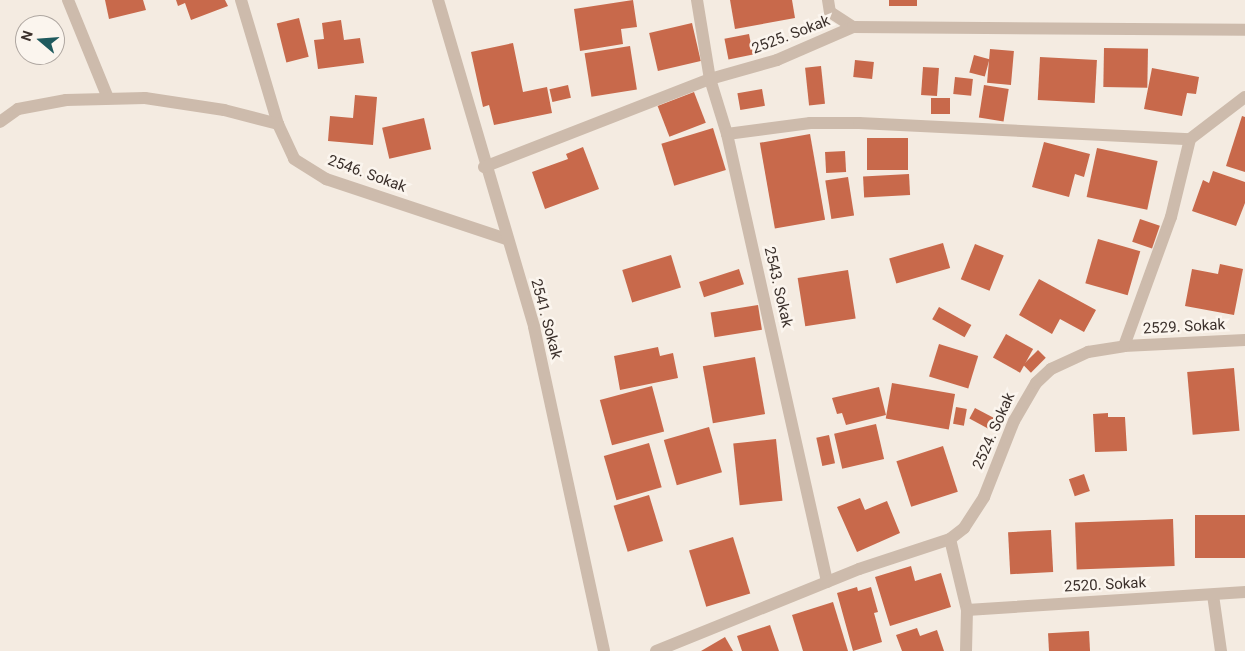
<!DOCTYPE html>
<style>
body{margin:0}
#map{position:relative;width:1245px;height:651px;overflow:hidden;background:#f4ebe1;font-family:Roboto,sans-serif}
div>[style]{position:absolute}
.building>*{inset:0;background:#c8694b;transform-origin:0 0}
.minor>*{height:12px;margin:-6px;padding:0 6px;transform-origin:6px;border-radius:6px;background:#cdbbac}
span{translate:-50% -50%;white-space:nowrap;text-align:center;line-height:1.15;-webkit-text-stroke:5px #fbf5ee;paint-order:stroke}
.street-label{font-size:15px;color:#3b302b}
.north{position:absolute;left:15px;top:15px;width:50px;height:50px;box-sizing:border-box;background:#fbf5ee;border:1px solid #aea6a0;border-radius:50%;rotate:288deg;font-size:14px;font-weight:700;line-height:20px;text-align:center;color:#3b302b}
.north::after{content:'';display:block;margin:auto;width:18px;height:22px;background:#1f5a5e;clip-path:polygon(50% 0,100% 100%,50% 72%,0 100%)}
</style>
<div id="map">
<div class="building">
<i style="clip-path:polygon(105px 0,143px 0,146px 10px,109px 19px)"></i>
<i style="clip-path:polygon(176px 0,225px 0,228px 6px,191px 20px,185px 3px,178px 6px)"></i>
<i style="clip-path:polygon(633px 0,637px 27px,621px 29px,623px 44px,580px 51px,574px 9px)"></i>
<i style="clip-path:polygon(730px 0,792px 0,795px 18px,735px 29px)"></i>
<i style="left:889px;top:0;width:28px;height:6px"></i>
<i style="left:299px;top:18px;width:40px;height:23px;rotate:76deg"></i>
<i style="clip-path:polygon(341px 20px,344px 40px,360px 38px,364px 63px,318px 69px,314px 40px,324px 39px,322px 23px)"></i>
<i style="left:692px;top:23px;width:39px;height:44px;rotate:77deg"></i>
<i style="left:749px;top:34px;width:21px;height:25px;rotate:79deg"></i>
<i style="clip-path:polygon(513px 43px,523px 92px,547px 87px,552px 113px,494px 125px,489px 105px,483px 107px,471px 52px)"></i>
<i style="left:630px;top:46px;width:44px;height:46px;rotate:81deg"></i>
<i style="left:1104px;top:48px;width:44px;height:39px;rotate:1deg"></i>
<i style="left:990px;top:49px;width:24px;height:34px;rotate:5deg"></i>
<i style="left:974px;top:55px;width:16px;height:18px;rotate:15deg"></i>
<i style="left:1040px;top:57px;width:57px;height:43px;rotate:3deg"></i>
<i style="left:855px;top:60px;width:19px;height:17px;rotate:6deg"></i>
<i style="left:821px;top:66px;width:38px;height:16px;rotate:84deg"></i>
<i style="left:923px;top:67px;width:16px;height:28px;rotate:4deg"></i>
<i style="clip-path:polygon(1152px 68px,1199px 77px,1196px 94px,1187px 93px,1182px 116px,1144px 109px)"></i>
<i style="left:955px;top:77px;width:18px;height:17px;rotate:6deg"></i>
<i style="left:568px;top:85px;width:13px;height:19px;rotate:77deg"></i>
<i style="left:984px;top:85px;width:25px;height:33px;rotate:9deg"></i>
<i style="left:762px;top:89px;width:17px;height:25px;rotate:80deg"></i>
<i style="left:694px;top:92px;width:33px;height:39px;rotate:69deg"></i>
<i style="clip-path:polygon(355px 95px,377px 97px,373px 145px,328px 141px,330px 116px,353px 118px)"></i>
<i style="left:931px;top:98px;width:19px;height:16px"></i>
<i style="clip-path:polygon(1242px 116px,1245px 117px,1245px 172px,1226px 166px)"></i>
<i style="left:424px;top:118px;width:32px;height:43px;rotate:77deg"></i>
<i style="left:713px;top:128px;width:44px;height:54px;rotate:73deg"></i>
<i style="left:810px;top:134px;width:87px;height:51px;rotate:80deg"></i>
<i style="left:867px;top:138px;width:41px;height:32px"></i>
<i style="clip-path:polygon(1044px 142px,1090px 154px,1084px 177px,1075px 174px,1069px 197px,1032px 187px)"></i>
<i style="clip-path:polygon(583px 147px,599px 189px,545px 209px,532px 172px,568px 159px,566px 154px)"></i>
<i style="left:1097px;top:148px;width:62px;height:50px;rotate:12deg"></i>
<i style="left:845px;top:151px;width:21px;height:20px;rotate:87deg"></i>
<i style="clip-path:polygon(1213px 171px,1245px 182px,1245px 203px,1236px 226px,1192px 211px,1203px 180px,1209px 183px)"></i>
<i style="left:909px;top:174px;width:21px;height:46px;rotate:87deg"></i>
<i style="left:848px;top:177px;width:39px;height:23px;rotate:81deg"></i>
<i style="left:1140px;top:219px;width:21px;height:24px;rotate:19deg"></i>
<i style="left:1098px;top:239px;width:44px;height:46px;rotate:16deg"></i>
<i style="left:943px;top:243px;width:26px;height:56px;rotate:74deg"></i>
<i style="left:975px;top:244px;width:31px;height:38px;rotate:22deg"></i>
<i style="left:671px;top:255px;width:34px;height:51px;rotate:73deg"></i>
<i style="clip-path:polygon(1220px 264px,1243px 269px,1234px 315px,1185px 306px,1192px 269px,1218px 274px)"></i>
<i style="left:739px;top:269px;width:16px;height:42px;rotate:72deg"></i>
<i style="left:848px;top:270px;width:49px;height:51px;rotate:81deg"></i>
<i style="clip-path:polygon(1039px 279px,1096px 310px,1084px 332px,1060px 319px,1052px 334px,1019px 315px)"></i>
<i style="left:758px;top:305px;width:25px;height:48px;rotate:81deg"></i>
<i style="left:939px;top:307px;width:37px;height:14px;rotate:29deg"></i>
<i style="left:1006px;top:334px;width:31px;height:27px;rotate:29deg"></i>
<i style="left:939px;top:344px;width:41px;height:34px;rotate:17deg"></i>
<i style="clip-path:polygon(658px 347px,660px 356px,673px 353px,678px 378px,620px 390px,614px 356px)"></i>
<i style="left:1038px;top:350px;width:11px;height:21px;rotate:45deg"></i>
<i style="left:755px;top:357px;width:58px;height:53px;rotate:80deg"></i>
<i style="left:1234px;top:368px;width:63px;height:47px;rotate:85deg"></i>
<i style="left:892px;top:383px;width:64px;height:36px;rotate:10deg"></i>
<i style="left:652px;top:386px;width:47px;height:54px;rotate:75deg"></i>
<i style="clip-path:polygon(879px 387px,886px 415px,846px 425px,842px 413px,837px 414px,832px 398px)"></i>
<i style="left:956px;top:407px;width:11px;height:17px;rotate:10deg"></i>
<i style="left:975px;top:408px;width:21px;height:12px;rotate:28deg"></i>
<i style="clip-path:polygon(1108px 413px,1108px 417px,1125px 417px,1127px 451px,1095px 452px,1093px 414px)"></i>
<i style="left:876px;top:424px;width:36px;height:43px;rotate:77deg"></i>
<i style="left:709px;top:427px;width:47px;height:47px;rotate:74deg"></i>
<i style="left:829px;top:435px;width:29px;height:13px;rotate:78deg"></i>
<i style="left:776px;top:439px;width:62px;height:43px;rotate:84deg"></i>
<i style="left:649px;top:443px;width:46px;height:47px;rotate:74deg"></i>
<i style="left:943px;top:446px;width:48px;height:49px;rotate:72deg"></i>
<i style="left:1084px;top:474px;width:18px;height:16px;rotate:71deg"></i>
<i style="left:649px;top:495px;width:48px;height:37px;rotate:73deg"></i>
<i style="clip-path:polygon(860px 498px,865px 510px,887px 501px,900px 533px,857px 552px,837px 507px)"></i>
<i style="left:1195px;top:515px;width:50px;height:43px"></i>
<i style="left:1173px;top:519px;width:47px;height:98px;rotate:88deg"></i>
<i style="left:1051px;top:530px;width:42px;height:43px;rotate:87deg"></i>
<i style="left:733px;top:537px;width:59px;height:46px;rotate:73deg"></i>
<i style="clip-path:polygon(911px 566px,915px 581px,941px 573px,951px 607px,890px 626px,875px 577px)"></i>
<i style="clip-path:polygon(857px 587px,858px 591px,871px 587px,878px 612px,874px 613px,882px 642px,853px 651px,837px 593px)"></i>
<i style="clip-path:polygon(833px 602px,848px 651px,803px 651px,792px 615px)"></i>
<i style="clip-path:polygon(770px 625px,779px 651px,742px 651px,737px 636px)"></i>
<i style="clip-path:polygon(917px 628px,920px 636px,937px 630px,944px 651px,902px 651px,896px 635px)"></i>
<i style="left:1089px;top:631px;width:20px;height:41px;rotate:87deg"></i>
<i style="clip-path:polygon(725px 637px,733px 651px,701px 651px)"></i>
</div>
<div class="minor">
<i style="left:68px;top:0;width:106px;rotate:67.8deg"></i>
<i style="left:241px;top:0;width:129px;rotate:73.4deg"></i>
<i style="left:278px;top:124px;width:38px;rotate:65deg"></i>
<i style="left:294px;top:159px;width:38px;rotate:32deg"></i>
<i style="left:326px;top:179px;width:190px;rotate:18.4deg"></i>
<i style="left:438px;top:0;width:341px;rotate:73.6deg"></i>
<i style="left:534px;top:327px;width:331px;rotate:77.8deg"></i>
<i style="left:697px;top:0;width:80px;rotate:80.7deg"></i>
<i style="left:710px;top:79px;width:58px;rotate:72.8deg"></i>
<i style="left:727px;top:134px;width:459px;rotate:77.4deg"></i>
<i style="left:828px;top:0;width:12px;rotate:81deg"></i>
<i style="left:830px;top:12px;width:27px;rotate:33deg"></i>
<i style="left:0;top:122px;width:22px;rotate:-36deg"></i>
<i style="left:18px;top:109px;width:49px;rotate:-10.6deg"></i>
<i style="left:66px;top:100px;width:79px;rotate:-1.5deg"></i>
<i style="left:145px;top:98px;width:80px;rotate:8.6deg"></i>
<i style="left:224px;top:110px;width:56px;rotate:14.5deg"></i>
<i style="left:727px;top:134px;width:84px;rotate:-7.5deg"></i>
<i style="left:810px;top:123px;width:49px"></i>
<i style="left:859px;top:123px;width:331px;rotate:2.8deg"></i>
<i style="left:484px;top:167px;width:243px;rotate:-21.3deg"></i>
<i style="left:710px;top:79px;width:70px;rotate:-15.8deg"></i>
<i style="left:777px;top:60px;width:83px;rotate:-23.5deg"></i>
<i style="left:853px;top:27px;width:392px;rotate:0.4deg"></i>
<i style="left:1124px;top:346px;width:121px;rotate:-2.8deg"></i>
<i style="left:950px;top:539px;width:73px;rotate:76.5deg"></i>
<i style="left:967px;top:610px;width:41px;rotate:91.4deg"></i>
<i style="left:1213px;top:595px;width:57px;rotate:81.9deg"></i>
<i style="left:967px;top:610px;width:279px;rotate:-3.7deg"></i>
<i style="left:656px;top:651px;width:219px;rotate:-22deg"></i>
<i style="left:859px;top:569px;width:96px;rotate:-18.2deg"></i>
<i style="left:950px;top:539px;width:18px;rotate:-38deg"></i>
<i style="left:964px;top:528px;width:37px;rotate:-57deg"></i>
<i style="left:984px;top:497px;width:82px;rotate:-68.5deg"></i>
<i style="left:1014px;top:421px;width:44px;rotate:-59.9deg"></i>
<i style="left:1036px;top:383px;width:21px;rotate:-43deg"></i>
<i style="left:1051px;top:369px;width:41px;rotate:-24.7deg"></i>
<i style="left:1088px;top:352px;width:36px;rotate:-9deg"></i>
<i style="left:1124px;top:346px;width:137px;rotate:-70deg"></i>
<i style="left:1171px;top:217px;width:80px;rotate:-76.3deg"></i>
<i style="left:1190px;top:139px;width:69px;rotate:-37.4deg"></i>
</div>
<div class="street-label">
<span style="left:791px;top:35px;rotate:-21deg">2525. Sokak</span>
<span style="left:367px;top:174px;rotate:20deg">2546. Sokak</span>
<span style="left:778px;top:287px;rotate:77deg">2543. Sokak</span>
<span style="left:546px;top:319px;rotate:75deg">2541. Sokak</span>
<span style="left:1184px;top:327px;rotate:-3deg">2529. Sokak</span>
<span style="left:994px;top:431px;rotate:-66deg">2524. Sokak</span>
<span style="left:1105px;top:585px;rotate:-3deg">2520. Sokak</span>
</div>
<div class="north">N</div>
</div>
